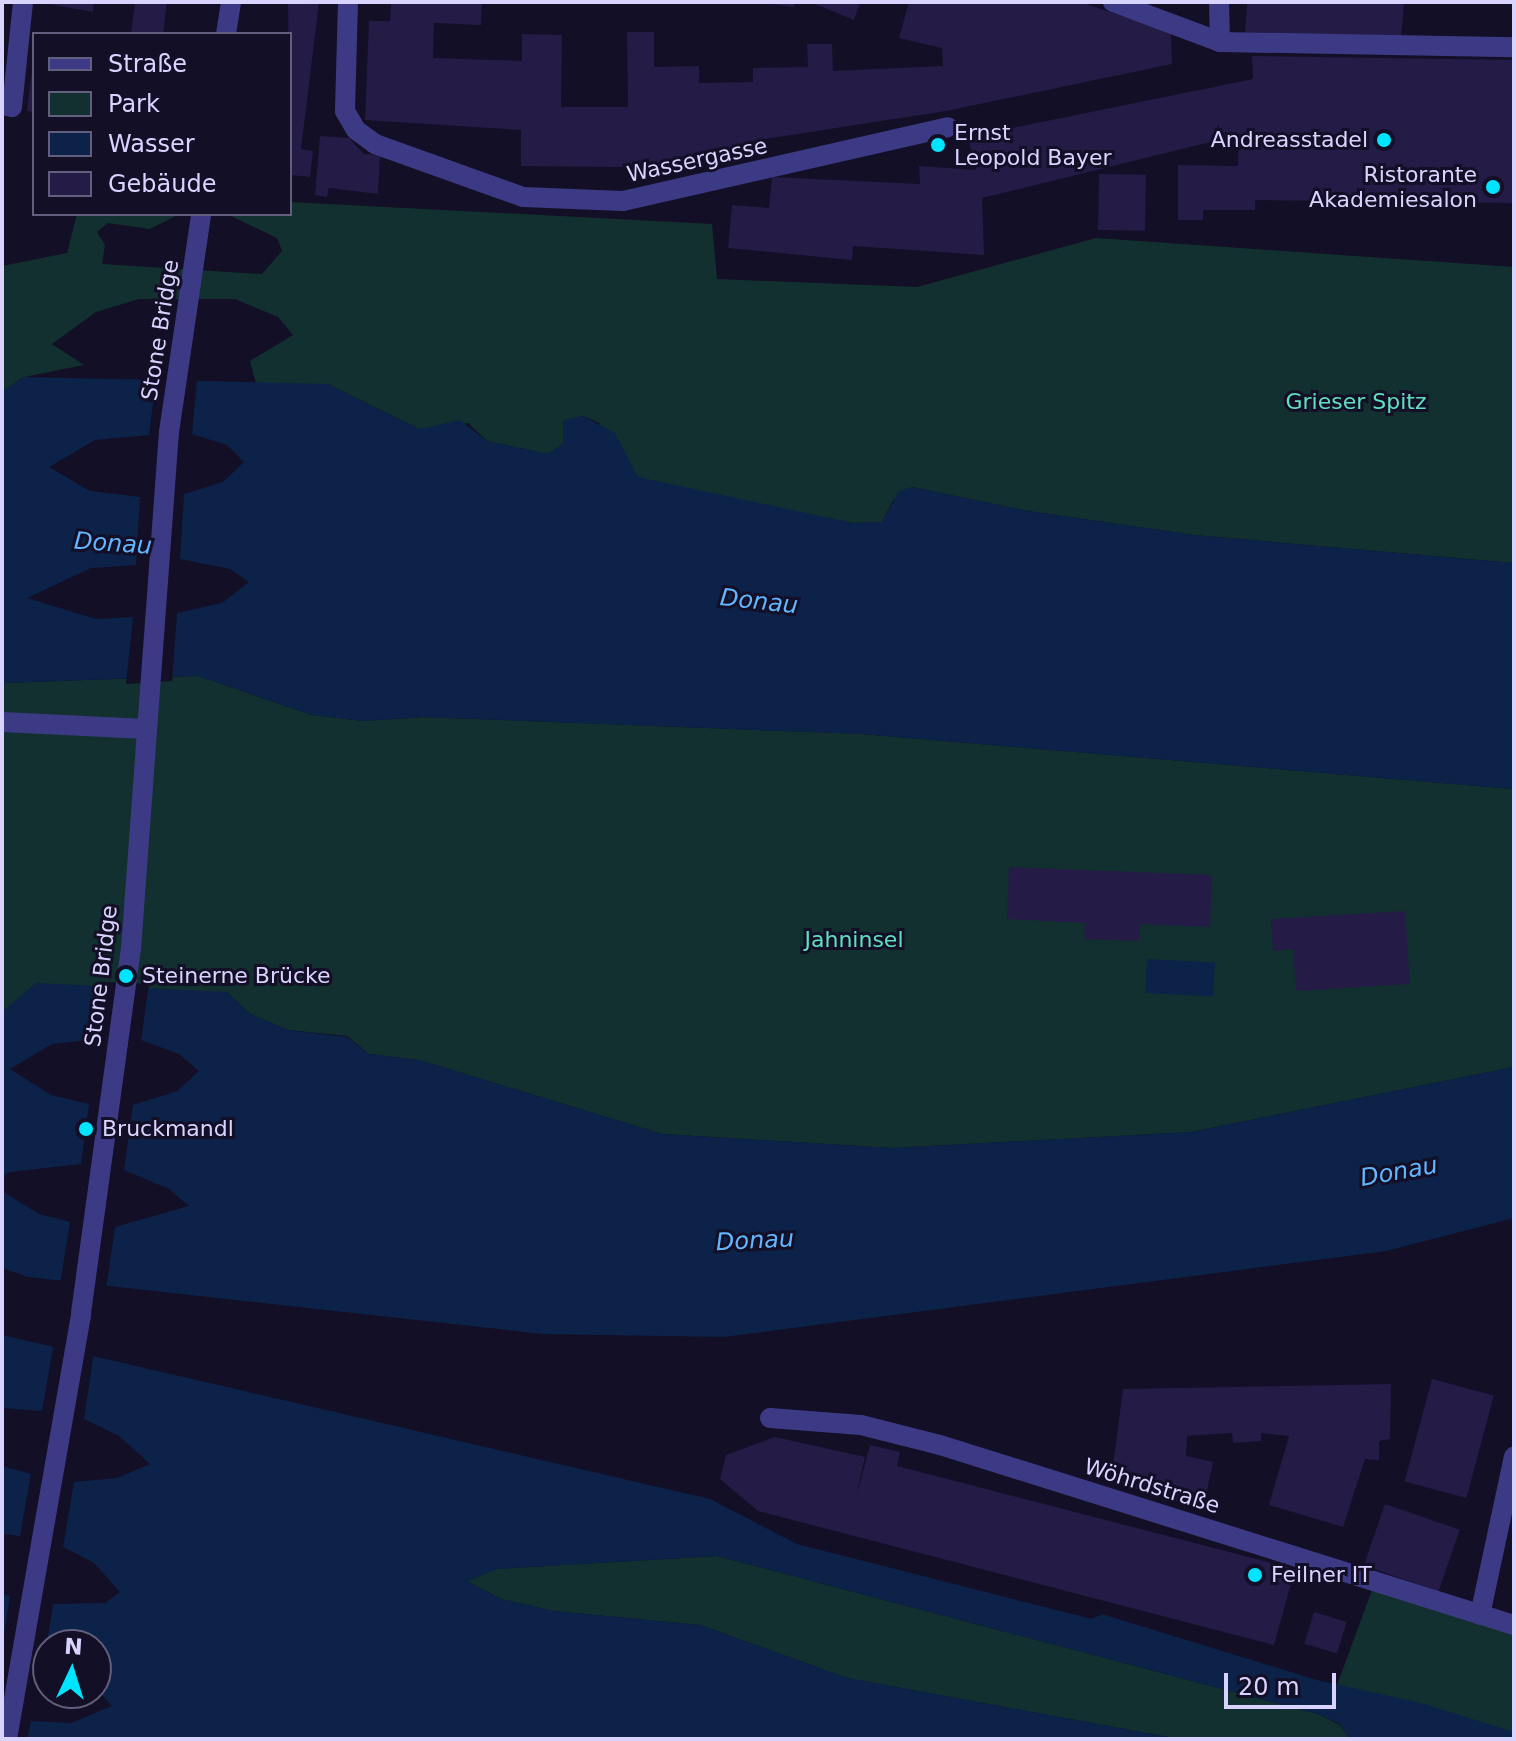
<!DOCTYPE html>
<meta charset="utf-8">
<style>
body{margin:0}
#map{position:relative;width:1516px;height:1741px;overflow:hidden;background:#130f26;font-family:"DejaVu Sans",sans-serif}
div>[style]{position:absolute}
.green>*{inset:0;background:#12302f}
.water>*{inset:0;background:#0c2248;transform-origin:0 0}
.pier>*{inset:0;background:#130f26}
.building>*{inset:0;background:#241b47;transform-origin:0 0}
.service>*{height:20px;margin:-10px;padding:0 10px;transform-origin:10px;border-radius:10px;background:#3d3a85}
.pedestrian>*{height:20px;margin:-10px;padding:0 10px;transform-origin:10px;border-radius:10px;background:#3d3a85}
.minor>*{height:20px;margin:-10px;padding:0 10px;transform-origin:10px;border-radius:10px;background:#3d3a85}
.dots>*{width:22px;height:22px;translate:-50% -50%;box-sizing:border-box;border:4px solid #130f26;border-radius:50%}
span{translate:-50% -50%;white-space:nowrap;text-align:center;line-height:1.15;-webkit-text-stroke:6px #130f26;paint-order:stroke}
.poi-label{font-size:22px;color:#d9d4ff}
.left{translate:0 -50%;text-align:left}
.right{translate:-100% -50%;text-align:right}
.street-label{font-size:22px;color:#d9d4ff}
.park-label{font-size:22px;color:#5fe0c0}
.water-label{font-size:24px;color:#62b6ff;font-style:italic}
.frame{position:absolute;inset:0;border:4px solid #d9d4ff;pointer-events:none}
.legend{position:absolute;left:32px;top:32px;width:260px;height:184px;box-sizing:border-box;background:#130f26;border:2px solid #625e7d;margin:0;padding:10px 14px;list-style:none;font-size:24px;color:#d9d4ff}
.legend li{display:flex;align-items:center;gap:16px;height:40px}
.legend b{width:40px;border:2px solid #625e7d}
.north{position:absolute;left:32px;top:1629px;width:80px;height:80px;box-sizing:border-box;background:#130f26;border:2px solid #625e7d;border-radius:50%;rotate:4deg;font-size:22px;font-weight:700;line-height:32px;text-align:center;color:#d9d4ff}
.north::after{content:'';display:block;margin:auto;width:28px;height:36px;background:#00e5ff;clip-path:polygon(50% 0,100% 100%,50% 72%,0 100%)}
.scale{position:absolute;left:1224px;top:1673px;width:112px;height:36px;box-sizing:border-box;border:4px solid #d9d4ff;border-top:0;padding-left:10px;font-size:24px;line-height:28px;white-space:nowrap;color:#d9d4ff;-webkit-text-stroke:6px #130f26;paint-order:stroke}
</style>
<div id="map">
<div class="green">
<i style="clip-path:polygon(290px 202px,712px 224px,717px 279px,917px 287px,1096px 238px,1514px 267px,1514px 563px,1194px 535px,1028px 511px,912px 487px,893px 500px,882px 522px,853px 523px,684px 490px,638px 477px,599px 423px,583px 416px,563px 424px,563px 444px,548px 454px,487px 441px,468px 423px,419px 429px,328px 384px,257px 387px,250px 361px,293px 335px,278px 317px,235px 299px,139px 299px,96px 312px,52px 344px,84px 365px,24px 377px,2px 392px,2px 266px,67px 253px,77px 214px,180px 214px,150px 229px,108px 223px,97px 232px,105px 245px,102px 264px,262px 274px,282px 251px,277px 238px,227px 214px,290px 214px)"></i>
<i style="clip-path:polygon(198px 676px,312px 715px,363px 721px,423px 717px,862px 734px,1514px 789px,1514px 1067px,1191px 1132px,893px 1148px,662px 1134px,419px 1060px,369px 1054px,347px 1036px,288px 1030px,250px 1014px,227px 992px,2px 1012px,2px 683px)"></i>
<i style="clip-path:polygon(717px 1556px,1318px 1714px,1340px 1725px,1349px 1739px,1179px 1739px,847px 1678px,700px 1625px,553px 1611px,501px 1599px,467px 1581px,496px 1569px)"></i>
<i style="clip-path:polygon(1375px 1582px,1514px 1625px,1514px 1732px,1337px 1685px)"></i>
</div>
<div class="water">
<i style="clip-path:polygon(24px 377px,328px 384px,419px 429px,460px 420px,487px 441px,548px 454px,563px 444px,563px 420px,583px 416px,615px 433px,638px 477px,853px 523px,882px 522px,899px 491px,912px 487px,1028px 511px,1194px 535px,1514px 563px,1514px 789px,862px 734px,423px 717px,363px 721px,312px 715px,198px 676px,2px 683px,2px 392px)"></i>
<i style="left:1147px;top:959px;width:68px;height:34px;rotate:3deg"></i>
<i style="clip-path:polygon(36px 983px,227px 992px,250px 1014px,288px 1030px,347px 1037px,369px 1054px,419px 1060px,662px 1134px,893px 1148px,1191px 1132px,1514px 1067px,1514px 1218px,1386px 1251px,724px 1337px,543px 1334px,28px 1277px,2px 1268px,2px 1012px)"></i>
<i style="clip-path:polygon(evenodd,2px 1335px,710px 1499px,797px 1544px,1092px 1619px,1102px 1614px,1317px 1680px,1421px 1703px,1514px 1732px,1514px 1739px,1349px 1739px,1340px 1724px,1318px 1714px,717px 1556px,496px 1569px,467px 1581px,501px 1599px,553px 1611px,700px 1625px,847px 1678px,1179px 1739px,2px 1739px,2px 1335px,48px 1645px,96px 1645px,96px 1693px,48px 1693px,48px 1645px)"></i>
</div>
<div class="pier">
<i style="clip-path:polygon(156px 379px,197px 381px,192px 434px,227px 445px,244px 462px,223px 482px,184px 494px,180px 559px,230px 569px,249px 582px,222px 603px,177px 613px,172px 681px,126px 684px,133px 617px,96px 619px,27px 598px,91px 568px,136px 565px,140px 497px,90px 491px,49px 467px,95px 440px,149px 435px)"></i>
<i style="clip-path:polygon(104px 982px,149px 984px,141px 1040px,179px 1054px,199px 1071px,177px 1091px,133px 1105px,124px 1170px,169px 1189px,189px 1206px,115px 1227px,106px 1289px,60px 1284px,70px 1222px,39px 1214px,2px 1191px,2px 1176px,10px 1172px,81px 1164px,89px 1104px,51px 1095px,10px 1069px,52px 1044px,98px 1039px)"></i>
<i style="clip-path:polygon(54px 1342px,94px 1351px,84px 1419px,119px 1436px,150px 1464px,117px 1478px,74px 1482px,63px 1547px,94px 1563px,120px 1592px,105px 1603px,53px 1604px,45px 1657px,48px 1693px,96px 1688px,112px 1706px,71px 1723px,31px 1721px,27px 1739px,2px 1739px,2px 1647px,10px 1596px,2px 1594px,2px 1534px,20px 1536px,31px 1474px,2px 1466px,2px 1408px,42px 1411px)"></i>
</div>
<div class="building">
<i style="clip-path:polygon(38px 2px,94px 2px,93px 12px)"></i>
<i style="clip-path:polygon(135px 2px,167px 2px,163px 34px,131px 34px)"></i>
<i style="clip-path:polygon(288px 2px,319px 2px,301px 149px,313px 151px,310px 177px,290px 175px)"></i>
<i style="clip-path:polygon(391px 2px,482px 2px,481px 25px,434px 23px,433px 58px,522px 61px,522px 34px,562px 35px,561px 107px,628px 107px,627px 32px,654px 32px,654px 67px,699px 66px,699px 83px,753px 82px,753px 68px,808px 67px,807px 44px,832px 44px,833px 71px,943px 66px,942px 48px,899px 38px,909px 2px,1081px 2px,1171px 33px,1172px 64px,946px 111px,753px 141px,753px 152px,699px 153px,699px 168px,521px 166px,521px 130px,365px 120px,369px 21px,390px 21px)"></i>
<i style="clip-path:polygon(756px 2px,795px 2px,794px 7px)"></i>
<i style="clip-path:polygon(810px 2px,860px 2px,854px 20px)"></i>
<i style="clip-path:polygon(1247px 2px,1404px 2px,1401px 40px,1245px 34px)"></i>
<i style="clip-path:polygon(1252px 56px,1514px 60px,1514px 203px,1255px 200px,1255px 210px,1203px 210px,1203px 220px,1178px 220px,1178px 165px,1238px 166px,1239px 135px,982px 198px,984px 255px,853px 246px,852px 260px,728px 248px,732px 205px,769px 208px,772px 177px,920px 184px,919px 166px,976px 170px,968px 137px,1253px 79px)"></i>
<i style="clip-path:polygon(32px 69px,34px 69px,34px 112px,27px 111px)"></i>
<i style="clip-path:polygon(320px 136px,349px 138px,364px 154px,380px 155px,378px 194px,329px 188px,327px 197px,315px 195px)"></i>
<i style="left:1099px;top:174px;width:47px;height:56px;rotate:1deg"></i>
<i style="clip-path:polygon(1009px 867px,1212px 875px,1210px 927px,1140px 924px,1139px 941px,1084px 939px,1085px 923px,1007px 919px)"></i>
<i style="clip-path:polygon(1405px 911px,1410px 984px,1296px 991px,1293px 949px,1273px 951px,1271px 919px)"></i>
<i style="left:1432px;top:1379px;width:64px;height:106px;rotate:15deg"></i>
<i style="clip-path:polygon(1391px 1384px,1390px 1439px,1379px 1441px,1379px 1460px,1365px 1459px,1343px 1527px,1269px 1505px,1289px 1436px,1261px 1433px,1261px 1441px,1233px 1443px,1232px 1433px,1187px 1436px,1186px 1456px,1213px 1462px,1203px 1509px,1111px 1481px,1123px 1389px)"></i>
<i style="clip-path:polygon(775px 1437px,865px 1457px,856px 1498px,870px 1445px,900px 1452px,897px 1466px,1295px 1569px,1274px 1645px,758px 1511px,720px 1479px,726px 1455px)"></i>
<i style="left:1385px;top:1504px;width:79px;height:65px;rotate:19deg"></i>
<i style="left:1314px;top:1612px;width:34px;height:33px;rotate:17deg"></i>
</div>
<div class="service">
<i style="left:2px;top:105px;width:10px;rotate:11deg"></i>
<i style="left:12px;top:107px;width:106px;rotate:-84deg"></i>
</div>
<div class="pedestrian">
<i style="left:226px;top:34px;width:32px;rotate:-81deg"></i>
<i style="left:2px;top:722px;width:144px;rotate:2.8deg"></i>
<i style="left:7px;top:1739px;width:432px;rotate:-80.1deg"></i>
<i style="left:81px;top:1313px;width:367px;rotate:-82.2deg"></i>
<i style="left:131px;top:949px;width:518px;rotate:-85.8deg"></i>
<i style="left:169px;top:432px;width:220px;rotate:-81.6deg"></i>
</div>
<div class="minor">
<i style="left:348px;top:2px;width:109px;rotate:91.6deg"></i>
<i style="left:345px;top:111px;width:22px;rotate:60deg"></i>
<i style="left:356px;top:130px;width:24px;rotate:36deg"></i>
<i style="left:375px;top:144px;width:157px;rotate:19.7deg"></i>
<i style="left:523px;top:197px;width:100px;rotate:2.3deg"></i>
<i style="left:623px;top:201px;width:333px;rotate:-12.8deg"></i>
<i style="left:1113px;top:2px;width:114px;rotate:20.5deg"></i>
<i style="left:1220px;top:42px;width:294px;rotate:1deg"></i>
<i style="left:1219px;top:2px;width:40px;rotate:88.6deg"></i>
<i style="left:770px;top:1418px;width:91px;rotate:4.4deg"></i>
<i style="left:861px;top:1425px;width:81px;rotate:14.2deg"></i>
<i style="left:940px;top:1445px;width:602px;rotate:17.41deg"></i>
<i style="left:1480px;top:1615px;width:162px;rotate:-77.9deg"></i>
</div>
<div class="dots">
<i style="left:1384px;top:140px;background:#00e5ff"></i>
<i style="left:938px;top:145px;background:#00e5ff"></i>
<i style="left:1493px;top:187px;background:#00e5ff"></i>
<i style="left:126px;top:976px;background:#00e5ff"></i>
<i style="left:86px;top:1129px;background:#00e5ff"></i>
<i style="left:1255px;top:1575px;background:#00e5ff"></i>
</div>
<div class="poi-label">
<span class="left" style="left:954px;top:145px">Ernst<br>Leopold Bayer</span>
<span class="right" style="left:1368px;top:140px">Andreasstadel</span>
<span class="right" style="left:1477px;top:187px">Ristorante<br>Akademiesalon</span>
<span class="left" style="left:142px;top:976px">Steinerne Brücke</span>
<span class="left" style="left:102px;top:1129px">Bruckmandl</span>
<span class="left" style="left:1271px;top:1575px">Feilner IT</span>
</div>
<div class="street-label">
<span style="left:697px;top:160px;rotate:-12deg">Wassergasse</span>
<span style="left:160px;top:330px;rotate:-81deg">Stone Bridge</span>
<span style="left:101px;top:976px;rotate:-83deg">Stone Bridge</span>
<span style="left:1152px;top:1486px;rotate:17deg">Wöhrdstraße</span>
</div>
<div class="park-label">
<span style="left:1356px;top:402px">Grieser Spitz</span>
<span style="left:854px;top:940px">Jahninsel</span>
</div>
<div class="water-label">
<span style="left:113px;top:544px;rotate:4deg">Donau</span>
<span style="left:759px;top:602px;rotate:6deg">Donau</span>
<span style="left:1399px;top:1172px;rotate:-10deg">Donau</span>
<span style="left:755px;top:1241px;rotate:-3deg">Donau</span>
</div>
<div class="frame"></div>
<ul class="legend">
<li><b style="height:10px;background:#3d3a85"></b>Straße</li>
<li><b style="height:22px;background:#12302f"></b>Park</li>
<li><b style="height:22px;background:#0c2248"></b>Wasser</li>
<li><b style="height:22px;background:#241b47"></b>Gebäude</li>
</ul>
<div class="north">N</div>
<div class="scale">20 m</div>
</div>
